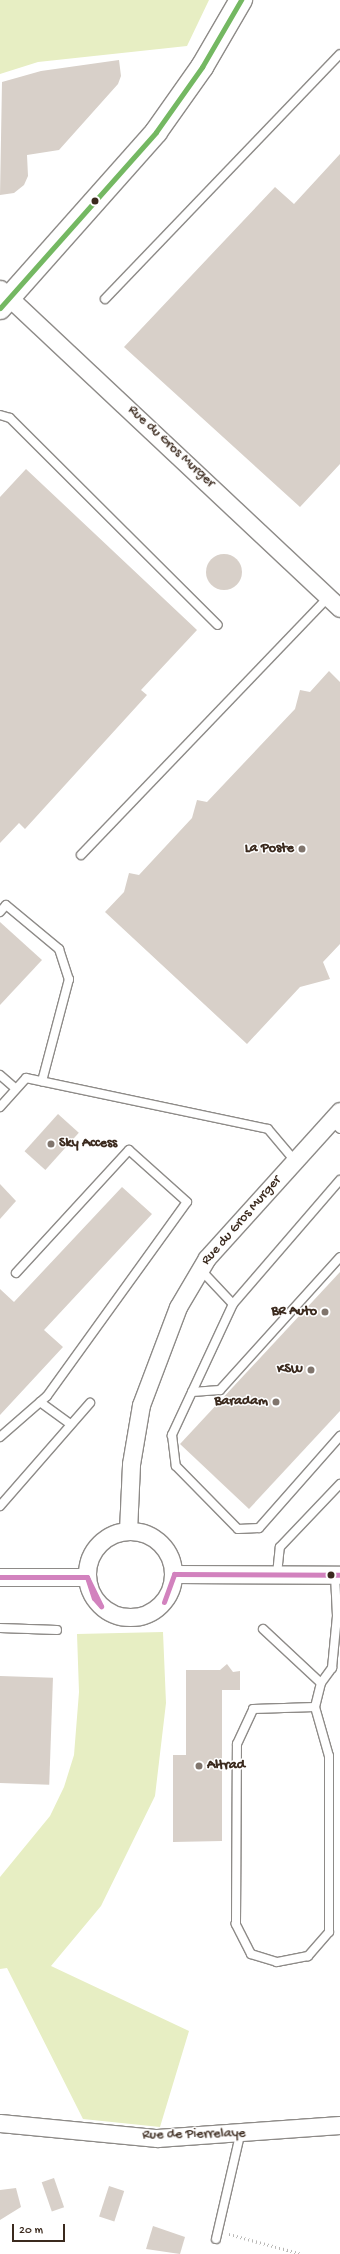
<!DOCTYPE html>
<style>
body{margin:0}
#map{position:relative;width:340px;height:2254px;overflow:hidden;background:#fff;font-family:"Gochi Hand",sans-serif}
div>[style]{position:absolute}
.green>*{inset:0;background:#e7eec3}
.building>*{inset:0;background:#d8d0c9;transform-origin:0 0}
.round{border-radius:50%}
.path>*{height:2.5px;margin-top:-1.25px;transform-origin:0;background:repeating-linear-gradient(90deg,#b9b8b6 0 1px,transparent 0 4px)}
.roads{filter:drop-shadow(1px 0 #8e8b88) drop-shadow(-1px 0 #8e8b88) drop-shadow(0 1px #8e8b88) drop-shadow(0 -1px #8e8b88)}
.lane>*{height:8px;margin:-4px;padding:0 4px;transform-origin:4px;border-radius:4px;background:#fff}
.street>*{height:17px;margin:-8.5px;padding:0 8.5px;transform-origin:8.5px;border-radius:8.5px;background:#fff}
.street>.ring{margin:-8.5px;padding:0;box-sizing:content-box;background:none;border:17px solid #fff;border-radius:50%}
.secondary>*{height:22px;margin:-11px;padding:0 11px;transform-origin:11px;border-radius:11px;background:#fff}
.bus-1>*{height:5px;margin:-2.5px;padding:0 2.5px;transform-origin:2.5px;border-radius:2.5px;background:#d282be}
.bus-2>*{height:5px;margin:-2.5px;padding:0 2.5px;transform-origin:2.5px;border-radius:2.5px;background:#74b862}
.dots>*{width:11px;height:11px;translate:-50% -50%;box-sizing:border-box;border:2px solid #fff;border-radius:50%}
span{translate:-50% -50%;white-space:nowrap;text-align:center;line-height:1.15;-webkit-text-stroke:3px #fff;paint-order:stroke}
.street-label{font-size:14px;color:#3b2a1e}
.poi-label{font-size:14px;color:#3b2a1e;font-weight:700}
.right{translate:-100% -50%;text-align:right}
.left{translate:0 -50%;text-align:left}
.scale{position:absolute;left:12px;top:2224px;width:53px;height:18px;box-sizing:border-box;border:2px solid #3b2a1e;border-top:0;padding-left:5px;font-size:12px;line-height:14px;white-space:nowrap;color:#3b2a1e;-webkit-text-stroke:3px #fff;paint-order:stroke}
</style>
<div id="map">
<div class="green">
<i style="clip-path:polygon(0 0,209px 0,187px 46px,38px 62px,0 74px)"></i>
<i style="clip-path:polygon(163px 1632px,166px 1703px,155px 1796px,101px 1906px,51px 1966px,189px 2031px,160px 2127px,83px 2119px,7px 1968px,0 1969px,0 1877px,50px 1816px,64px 1787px,74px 1755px,79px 1692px,77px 1634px)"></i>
</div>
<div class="building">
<i style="clip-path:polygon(119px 60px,121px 76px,118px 84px,59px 150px,27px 155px,28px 176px,24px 185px,14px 193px,0 195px,2px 82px,41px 71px)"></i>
<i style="clip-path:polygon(340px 154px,340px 464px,300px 507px,124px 347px,275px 187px,294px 204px)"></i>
<i style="clip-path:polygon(26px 469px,197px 630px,141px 690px,147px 695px,25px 829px,19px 823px,0 843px,0 497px)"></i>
<i class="round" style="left:206px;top:554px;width:36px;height:36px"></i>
<i style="clip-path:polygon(329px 671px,340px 682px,340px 944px,323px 962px,330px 979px,300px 987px,247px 1044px,105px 912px,124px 892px,129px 873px,139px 875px,192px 818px,197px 800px,207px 802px,295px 709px,300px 690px,310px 692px)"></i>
<i style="clip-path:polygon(0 922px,42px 960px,0 1005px)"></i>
<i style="left:58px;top:1114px;width:28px;height:50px;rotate:42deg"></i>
<i style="clip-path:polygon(0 1184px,16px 1201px,0 1219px)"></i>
<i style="clip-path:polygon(122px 1187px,152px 1214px,44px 1330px,63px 1347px,0 1415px,0 1289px,14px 1302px)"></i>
<i style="clip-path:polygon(340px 1272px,340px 1411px,249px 1509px,180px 1444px)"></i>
<i style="clip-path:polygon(227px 1664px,233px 1672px,240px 1671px,240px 1690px,222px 1690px,222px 1841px,173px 1842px,173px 1755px,186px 1755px,186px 1670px,220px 1670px)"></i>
<i style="left:0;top:1676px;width:53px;height:107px;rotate:2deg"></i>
<i style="left:54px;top:2178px;width:31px;height:13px;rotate:71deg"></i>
<i style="left:109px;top:2186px;width:16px;height:32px;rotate:18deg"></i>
<i style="clip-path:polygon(16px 2188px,21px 2207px,0 2220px,0 2190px)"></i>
<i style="clip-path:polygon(153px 2226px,185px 2237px,180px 2254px,146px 2249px)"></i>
</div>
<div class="path">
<i style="left:229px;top:2234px;width:76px;rotate:15.3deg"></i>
</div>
<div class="roads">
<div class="lane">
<i style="left:105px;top:299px;width:339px;rotate:-46.2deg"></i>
<i style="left:0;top:415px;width:10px;rotate:17deg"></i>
<i style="left:10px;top:418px;width:293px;rotate:44.9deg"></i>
<i style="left:81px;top:855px;width:357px;rotate:-46.2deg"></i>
<i style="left:0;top:912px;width:9px;rotate:-49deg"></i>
<i style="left:6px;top:905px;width:69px;rotate:39.7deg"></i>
<i style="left:59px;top:949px;width:32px;rotate:72deg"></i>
<i style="left:69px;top:979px;width:106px;rotate:104.8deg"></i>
<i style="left:0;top:1075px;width:21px;rotate:41deg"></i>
<i style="left:0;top:1107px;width:39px;rotate:-48deg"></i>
<i style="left:26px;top:1078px;width:247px;rotate:11.9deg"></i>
<i style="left:268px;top:1129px;width:42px;rotate:49.8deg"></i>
<i style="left:332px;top:1121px;width:11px;rotate:45deg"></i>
<i style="left:340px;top:1180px;width:164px;rotate:130.8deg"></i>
<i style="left:233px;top:1304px;width:145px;rotate:115deg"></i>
<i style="left:172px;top:1435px;width:31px;rotate:83deg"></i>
<i style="left:176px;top:1466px;width:88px;rotate:45.5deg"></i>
<i style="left:238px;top:1529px;width:21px;rotate:-3deg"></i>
<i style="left:259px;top:1528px;width:123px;rotate:-48.6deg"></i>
<i style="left:200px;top:1269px;width:48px;rotate:46.7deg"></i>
<i style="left:192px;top:1392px;width:28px;rotate:-4deg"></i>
<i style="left:220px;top:1390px;width:179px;rotate:-47.9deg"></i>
<i style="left:40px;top:1402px;width:37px;rotate:36deg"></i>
<i style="left:0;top:1437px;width:62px;rotate:-41.1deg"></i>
<i style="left:47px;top:1396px;width:239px;rotate:-54.2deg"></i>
<i style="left:187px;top:1202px;width:78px;rotate:-138.1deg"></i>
<i style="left:129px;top:1150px;width:167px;rotate:132.6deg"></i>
<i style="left:0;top:1506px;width:137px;rotate:-48.9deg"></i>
<i style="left:277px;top:1574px;width:27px;rotate:-84deg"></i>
<i style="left:280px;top:1547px;width:87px;rotate:-46.4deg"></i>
<i style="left:0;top:1628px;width:57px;rotate:2deg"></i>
<i style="left:263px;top:1629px;width:79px;rotate:43deg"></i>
<i style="left:321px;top:1683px;width:19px;rotate:-54deg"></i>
<i style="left:332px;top:1668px;width:52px;rotate:-84.5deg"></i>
<i style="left:337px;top:1616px;width:41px;rotate:-92.8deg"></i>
<i style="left:315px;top:1707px;width:51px;rotate:74.1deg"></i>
<i style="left:329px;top:1756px;width:176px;rotate:90deg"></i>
<i style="left:329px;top:1932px;width:32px;rotate:131deg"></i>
<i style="left:308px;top:1956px;width:32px;rotate:169deg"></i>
<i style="left:277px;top:1962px;width:27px;rotate:-163deg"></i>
<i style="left:251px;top:1954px;width:34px;rotate:-117deg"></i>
<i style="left:236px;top:1924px;width:180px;rotate:-89.7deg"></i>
<i style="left:237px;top:1744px;width:38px;rotate:-65deg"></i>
<i style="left:253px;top:1709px;width:62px;rotate:-1.8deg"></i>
<i style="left:315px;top:1707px;width:25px;rotate:-76deg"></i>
<i style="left:216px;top:2239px;width:107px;rotate:-77deg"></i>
</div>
<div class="street">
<i style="left:0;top:289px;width:466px;rotate:43.2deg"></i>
<i style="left:128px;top:1531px;width:67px;rotate:-87.4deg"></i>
<i style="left:131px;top:1464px;width:60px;rotate:-80.4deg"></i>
<i style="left:141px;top:1405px;width:105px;rotate:-69.3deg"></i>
<i style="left:178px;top:1307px;width:57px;rotate:-59.4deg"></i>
<i style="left:207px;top:1258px;width:198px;rotate:-47.9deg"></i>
<i class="ring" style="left:87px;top:1531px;width:69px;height:69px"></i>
<i style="left:174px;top:1574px;width:166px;rotate:0.3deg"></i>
<i style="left:0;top:1577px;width:87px"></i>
<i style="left:0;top:2123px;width:158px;rotate:5.5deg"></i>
<i style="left:157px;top:2138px;width:183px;rotate:-4.1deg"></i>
</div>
<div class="secondary">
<i style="left:0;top:308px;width:235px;rotate:-48.4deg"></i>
<i style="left:156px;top:132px;width:80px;rotate:-54.7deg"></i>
<i style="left:202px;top:67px;width:78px;rotate:-59.8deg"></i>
</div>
</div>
<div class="bus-1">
<i style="left:174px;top:1574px;width:166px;rotate:0.3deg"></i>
<i style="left:0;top:1577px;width:87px"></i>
<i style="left:87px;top:1577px;width:32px;rotate:64deg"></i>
<i style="left:87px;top:1577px;width:22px;rotate:72deg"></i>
<i style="left:94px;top:1598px;width:11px;rotate:49deg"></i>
<i style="left:164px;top:1602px;width:30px;rotate:-70deg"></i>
</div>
<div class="bus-2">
<i style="left:0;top:308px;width:235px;rotate:-48.4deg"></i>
<i style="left:156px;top:132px;width:80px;rotate:-54.7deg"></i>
<i style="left:202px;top:67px;width:78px;rotate:-59.8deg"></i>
</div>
<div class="dots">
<i style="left:95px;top:201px;background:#3b2a1e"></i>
<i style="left:302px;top:849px;background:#80756d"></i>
<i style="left:51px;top:1144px;background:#80756d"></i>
<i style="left:325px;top:1312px;background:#80756d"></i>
<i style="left:311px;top:1370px;background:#80756d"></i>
<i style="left:276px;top:1402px;background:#80756d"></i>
<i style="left:331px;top:1575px;background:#3b2a1e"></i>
<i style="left:199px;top:1766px;background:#80756d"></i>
</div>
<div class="street-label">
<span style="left:171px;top:447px;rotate:43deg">Rue du Gros Murger</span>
<span style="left:242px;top:1221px;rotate:-49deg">Rue du Gros Murger</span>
<span style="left:194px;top:2135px;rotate:-1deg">Rue de Pierrelaye</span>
</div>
<div class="poi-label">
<span class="right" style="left:294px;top:849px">La Poste</span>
<span class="left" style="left:59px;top:1144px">Sky Access</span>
<span class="right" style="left:317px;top:1312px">BR Auto</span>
<span class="right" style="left:303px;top:1370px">KSW</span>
<span class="right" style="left:268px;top:1402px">Baradam</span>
<span class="left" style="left:207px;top:1766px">Altrad</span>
</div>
<div class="scale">20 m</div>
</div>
